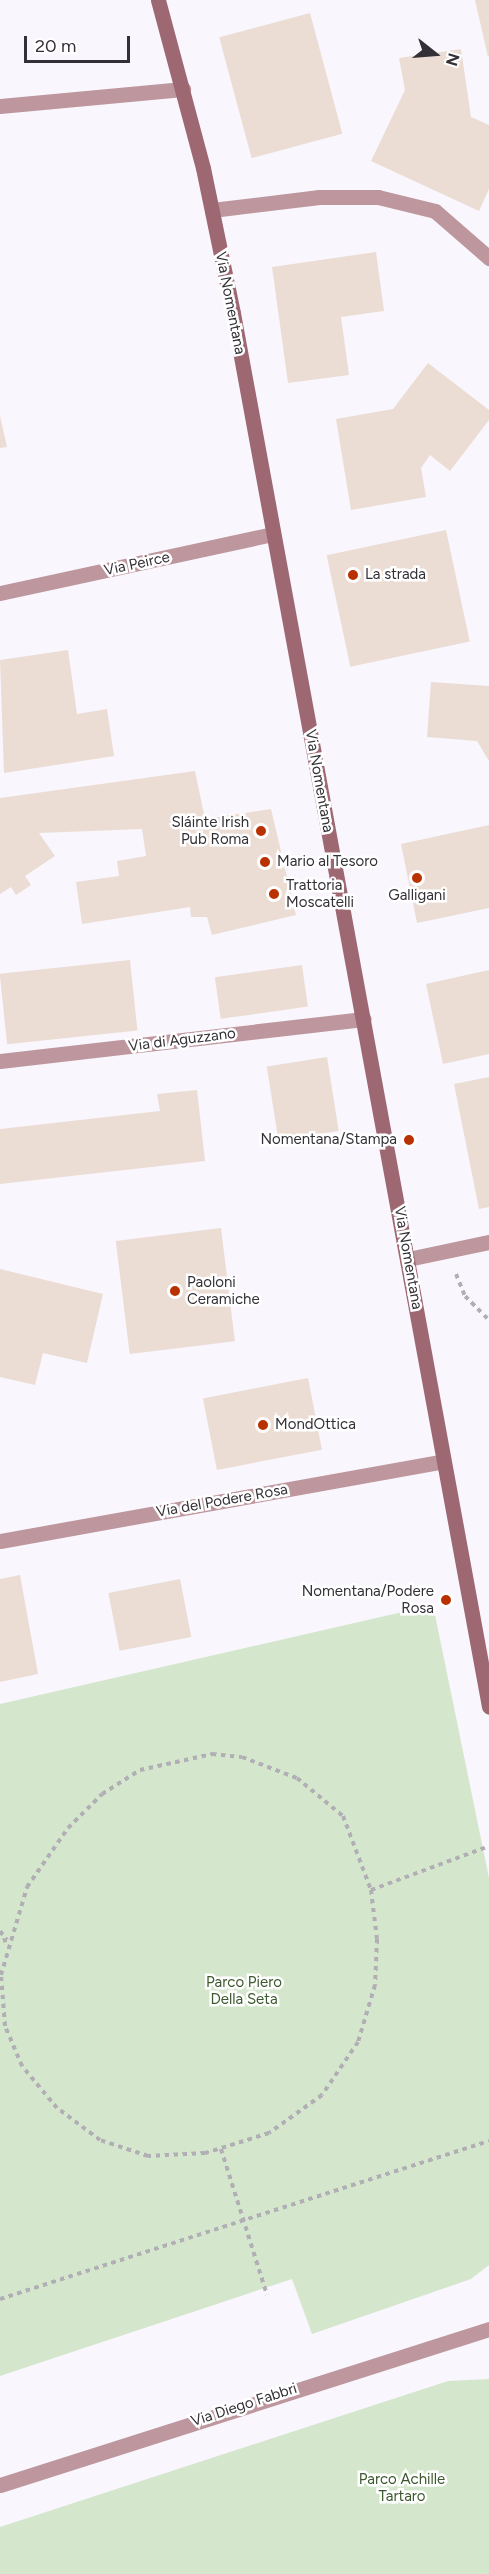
<!DOCTYPE html>
<meta charset="utf-8">
<style>
body{margin:0}
#map{position:relative;width:489px;height:2574px;overflow:hidden;background:#f9f6fe;font-family:Figtree,sans-serif}
div>[style]{position:absolute}
.green>*{inset:0;background:#d4e7cc}
.building>*{inset:0;background:#ebddd3;transform-origin:0 0}
.path>*{height:4px;margin-top:-2px;transform-origin:0;background:repeating-linear-gradient(90deg,#b1aeb5 0 4.5px,transparent 0 9px)}
.service>*{height:15px;margin:-7.5px;padding:0 7.5px;transform-origin:7.5px;border-radius:7.5px;background:#bd979d}
.minor>*{height:15px;margin:-7.5px;padding:0 7.5px;transform-origin:7.5px;border-radius:7.5px;background:#bd979d}
.tertiary>*{height:15px;margin:-7.5px;padding:0 7.5px;transform-origin:7.5px;border-radius:7.5px;background:#bd979d}
.secondary>*{height:15px;margin:-7.5px;padding:0 7.5px;transform-origin:7.5px;border-radius:7.5px;background:#9e6872}
.dots>*{width:16px;height:16px;translate:-50% -50%;box-sizing:border-box;border:3px solid #fff;border-radius:50%}
span{translate:-50% -50%;white-space:nowrap;text-align:center;line-height:1.15;-webkit-text-stroke:5px #fff;paint-order:stroke}
.street-label{font-size:15px;color:#333036}
.poi-label{font-size:15px;color:#333036}
.left{translate:0 -50%;text-align:left}
.right{translate:-100% -50%;text-align:right}
.park-label{font-size:15px;color:#3d582e}
.north{position:absolute;left:405px;top:24px;width:60px;height:60px;-webkit-text-stroke:4px #fff;paint-order:stroke;rotate:107deg;font-size:16px;font-weight:700;line-height:24px;text-align:center;color:#333036}
.north::after{content:'';display:block;margin:auto;width:21px;height:27px;background:#333036;clip-path:polygon(50% 0,100% 100%,50% 72%,0 100%)}
.scale{position:absolute;left:24px;top:36px;width:106px;height:27px;box-sizing:border-box;border:3px solid #333036;border-top:0;padding-left:8px;font-size:18px;line-height:21px;white-space:nowrap;color:#333036;-webkit-text-stroke:4px #fff;paint-order:stroke}
</style>
<div id="map">
<div class="green">
<i style="clip-path:polygon(433px 1605px,489px 1878px,489px 2265px,471px 2279px,312px 2334px,292px 2279px,0 2376px,0 1704px)"></i>
<i style="clip-path:polygon(489px 2379px,489px 2574px,0 2574px,0 2527px,448px 2381px)"></i>
</div>
<div class="building">
<i style="clip-path:polygon(475px 0,489px 0,489px 56px,488px 57px)"></i>
<i style="left:310px;top:13px;width:125px;height:94px;rotate:75deg"></i>
<i style="clip-path:polygon(461px 49px,471px 117px,489px 125px,489px 189px,479px 211px,371px 161px,405px 90px,399px 58px)"></i>
<i style="clip-path:polygon(376px 252px,384px 311px,341px 317px,349px 375px,288px 383px,272px 267px)"></i>
<i style="clip-path:polygon(428px 363px,489px 410px,489px 420px,450px 471px,430px 455px,421px 468px,426px 497px,351px 510px,336px 419px,393px 409px)"></i>
<i style="clip-path:polygon(0 416px,7px 447px,0 448px)"></i>
<i style="left:446px;top:530px;width:114px;height:122px;rotate:78deg"></i>
<i style="clip-path:polygon(68px 650px,77px 714px,107px 709px,114px 756px,4px 773px,0 660px)"></i>
<i style="clip-path:polygon(431px 682px,489px 686px,489px 761px,477px 741px,427px 737px)"></i>
<i style="clip-path:polygon(195px 771px,205px 819px,271px 809px,296px 915px,212px 935px,207px 917px,191px 917px,190px 907px,82px 924px,76px 882px,119px 876px,117px 861px,146px 856px,142px 829px,39px 833px,55px 856px,25px 876px,31px 885px,16px 895px,11px 887px,0 894px,0 798px)"></i>
<i style="clip-path:polygon(489px 825px,489px 908px,417px 923px,401px 844px)"></i>
<i style="left:130px;top:960px;width:71px;height:131px;rotate:84deg"></i>
<i style="left:302px;top:965px;width:42px;height:88px;rotate:82deg"></i>
<i style="clip-path:polygon(489px 970px,489px 1054px,443px 1064px,426px 984px)"></i>
<i style="left:327px;top:1057px;width:75px;height:61px;rotate:81deg"></i>
<i style="clip-path:polygon(489px 1077px,489px 1207px,479px 1209px,454px 1084px)"></i>
<i style="clip-path:polygon(197px 1090px,205px 1161px,0 1184px,0 1129px,160px 1111px,157px 1094px)"></i>
<i style="left:221px;top:1228px;width:114px;height:106px;rotate:83deg"></i>
<i style="clip-path:polygon(0 1269px,103px 1294px,87px 1363px,43px 1353px,35px 1385px,0 1377px)"></i>
<i style="left:308px;top:1378px;width:73px;height:107px;rotate:79deg"></i>
<i style="clip-path:polygon(20px 1575px,38px 1674px,0 1682px,0 1579px)"></i>
<i style="left:180px;top:1579px;width:59px;height:73px;rotate:79deg"></i>
</div>
<div class="path">
<i style="left:456px;top:1274px;width:24px;rotate:68deg"></i>
<i style="left:465px;top:1296px;width:34px;rotate:45deg"></i>
<i style="left:212px;top:1754px;width:30px;rotate:6deg"></i>
<i style="left:242px;top:1757px;width:59px;rotate:20.9deg"></i>
<i style="left:297px;top:1778px;width:60px;rotate:39.6deg"></i>
<i style="left:343px;top:1816px;width:79px;rotate:69.3deg"></i>
<i style="left:371px;top:1890px;width:49px;rotate:83deg"></i>
<i style="left:377px;top:1939px;width:46px;rotate:92.5deg"></i>
<i style="left:375px;top:1985px;width:59px;rotate:106.6deg"></i>
<i style="left:358px;top:2042px;width:64px;rotate:124.2deg"></i>
<i style="left:322px;top:2095px;width:65px;rotate:144.4deg"></i>
<i style="left:269px;top:2133px;width:67px;rotate:162.6deg"></i>
<i style="left:205px;top:2153px;width:57px;rotate:177deg"></i>
<i style="left:148px;top:2156px;width:51px;rotate:-161.6deg"></i>
<i style="left:100px;top:2140px;width:54px;rotate:-143.3deg"></i>
<i style="left:57px;top:2108px;width:55px;rotate:-129.8deg"></i>
<i style="left:22px;top:2066px;width:43px;rotate:-113deg"></i>
<i style="left:5px;top:2026px;width:51px;rotate:-94.5deg"></i>
<i style="left:1px;top:1975px;width:92px;rotate:-73.5deg"></i>
<i style="left:27px;top:1887px;width:72px;rotate:-55.2deg"></i>
<i style="left:68px;top:1828px;width:48px;rotate:-45deg"></i>
<i style="left:102px;top:1794px;width:45px;rotate:-32.3deg"></i>
<i style="left:140px;top:1770px;width:74px;rotate:-12.5deg"></i>
<i style="left:371px;top:1890px;width:126px;rotate:-20.4deg"></i>
<i style="left:0;top:1931px;width:11px;rotate:52deg"></i>
<i style="left:7px;top:1940px;width:7px;rotate:172deg"></i>
<i style="left:221px;top:2149px;width:153px;rotate:72.5deg"></i>
<i style="left:0;top:2299px;width:514px;rotate:-17.91deg"></i>
</div>
<div class="service">
<i style="left:0;top:106px;width:184px;rotate:-5.3deg"></i>
</div>
<div class="minor">
<i style="left:212px;top:210px;width:108px;rotate:-6.9deg"></i>
<i style="left:319px;top:197px;width:59px"></i>
<i style="left:378px;top:197px;width:59px;rotate:13.8deg"></i>
<i style="left:435px;top:211px;width:72px;rotate:41deg"></i>
<i style="left:0;top:593px;width:279px;rotate:-12.2deg"></i>
<i style="left:0;top:1061px;width:366px;rotate:-6.6deg"></i>
<i style="left:408px;top:1259px;width:83px;rotate:-11.9deg"></i>
<i style="left:0;top:1541px;width:450px;rotate:-10.2deg"></i>
</div>
<div class="tertiary">
<i style="left:0;top:2485px;width:513px;rotate:-17.69deg"></i>
</div>
<div class="secondary">
<i style="left:158px;top:0;width:174px;rotate:75deg"></i>
<i style="left:203px;top:168px;width:148px;rotate:78.3deg"></i>
<i style="left:233px;top:313px;width:1417px;rotate:79.59deg"></i>
</div>
<div class="dots">
<i style="left:353px;top:575px;background:#ba3100"></i>
<i style="left:261px;top:831px;background:#ba3100"></i>
<i style="left:265px;top:862px;background:#ba3100"></i>
<i style="left:417px;top:878px;background:#ba3100"></i>
<i style="left:274px;top:894px;background:#ba3100"></i>
<i style="left:409px;top:1140px;background:#ba3100"></i>
<i style="left:175px;top:1291px;background:#ba3100"></i>
<i style="left:263px;top:1425px;background:#ba3100"></i>
<i style="left:446px;top:1600px;background:#ba3100"></i>
</div>
<div class="street-label">
<span style="left:230px;top:303px;rotate:79deg">Via Nomentana</span>
<span style="left:137px;top:564px;rotate:-12deg">Via Peirce</span>
<span style="left:319px;top:781px;rotate:80deg">Via Nomentana</span>
<span style="left:182px;top:1040px;rotate:-7deg">Via di Aguzzano</span>
<span style="left:408px;top:1258px;rotate:80deg">Via Nomentana</span>
<span style="left:222px;top:1501px;rotate:-10deg">Via del Podere Rosa</span>
<span style="left:244px;top:2405px;rotate:-18deg">Via Diego Fabbri</span>
</div>
<div class="poi-label">
<span class="left" style="left:365px;top:575px">La strada</span>
<span class="right" style="left:249px;top:831px">Sláinte Irish<br>Pub Roma</span>
<span class="left" style="left:277px;top:862px">Mario al Tesoro</span>
<span class="left" style="left:286px;top:894px">Trattoria<br>Moscatelli</span>
<span style="left:417px;top:896px">Galligani</span>
<span class="right" style="left:397px;top:1140px">Nomentana/Stampa</span>
<span class="left" style="left:187px;top:1291px">Paoloni<br>Ceramiche</span>
<span class="left" style="left:275px;top:1425px">MondOttica</span>
<span class="right" style="left:434px;top:1600px">Nomentana/Podere<br>Rosa</span>
</div>
<div class="park-label">
<span style="left:244px;top:1991px">Parco Piero<br>Della Seta</span>
<span style="left:402px;top:2488px">Parco Achille<br>Tartaro</span>
</div>
<div class="north">N</div>
<div class="scale">20 m</div>
</div>
